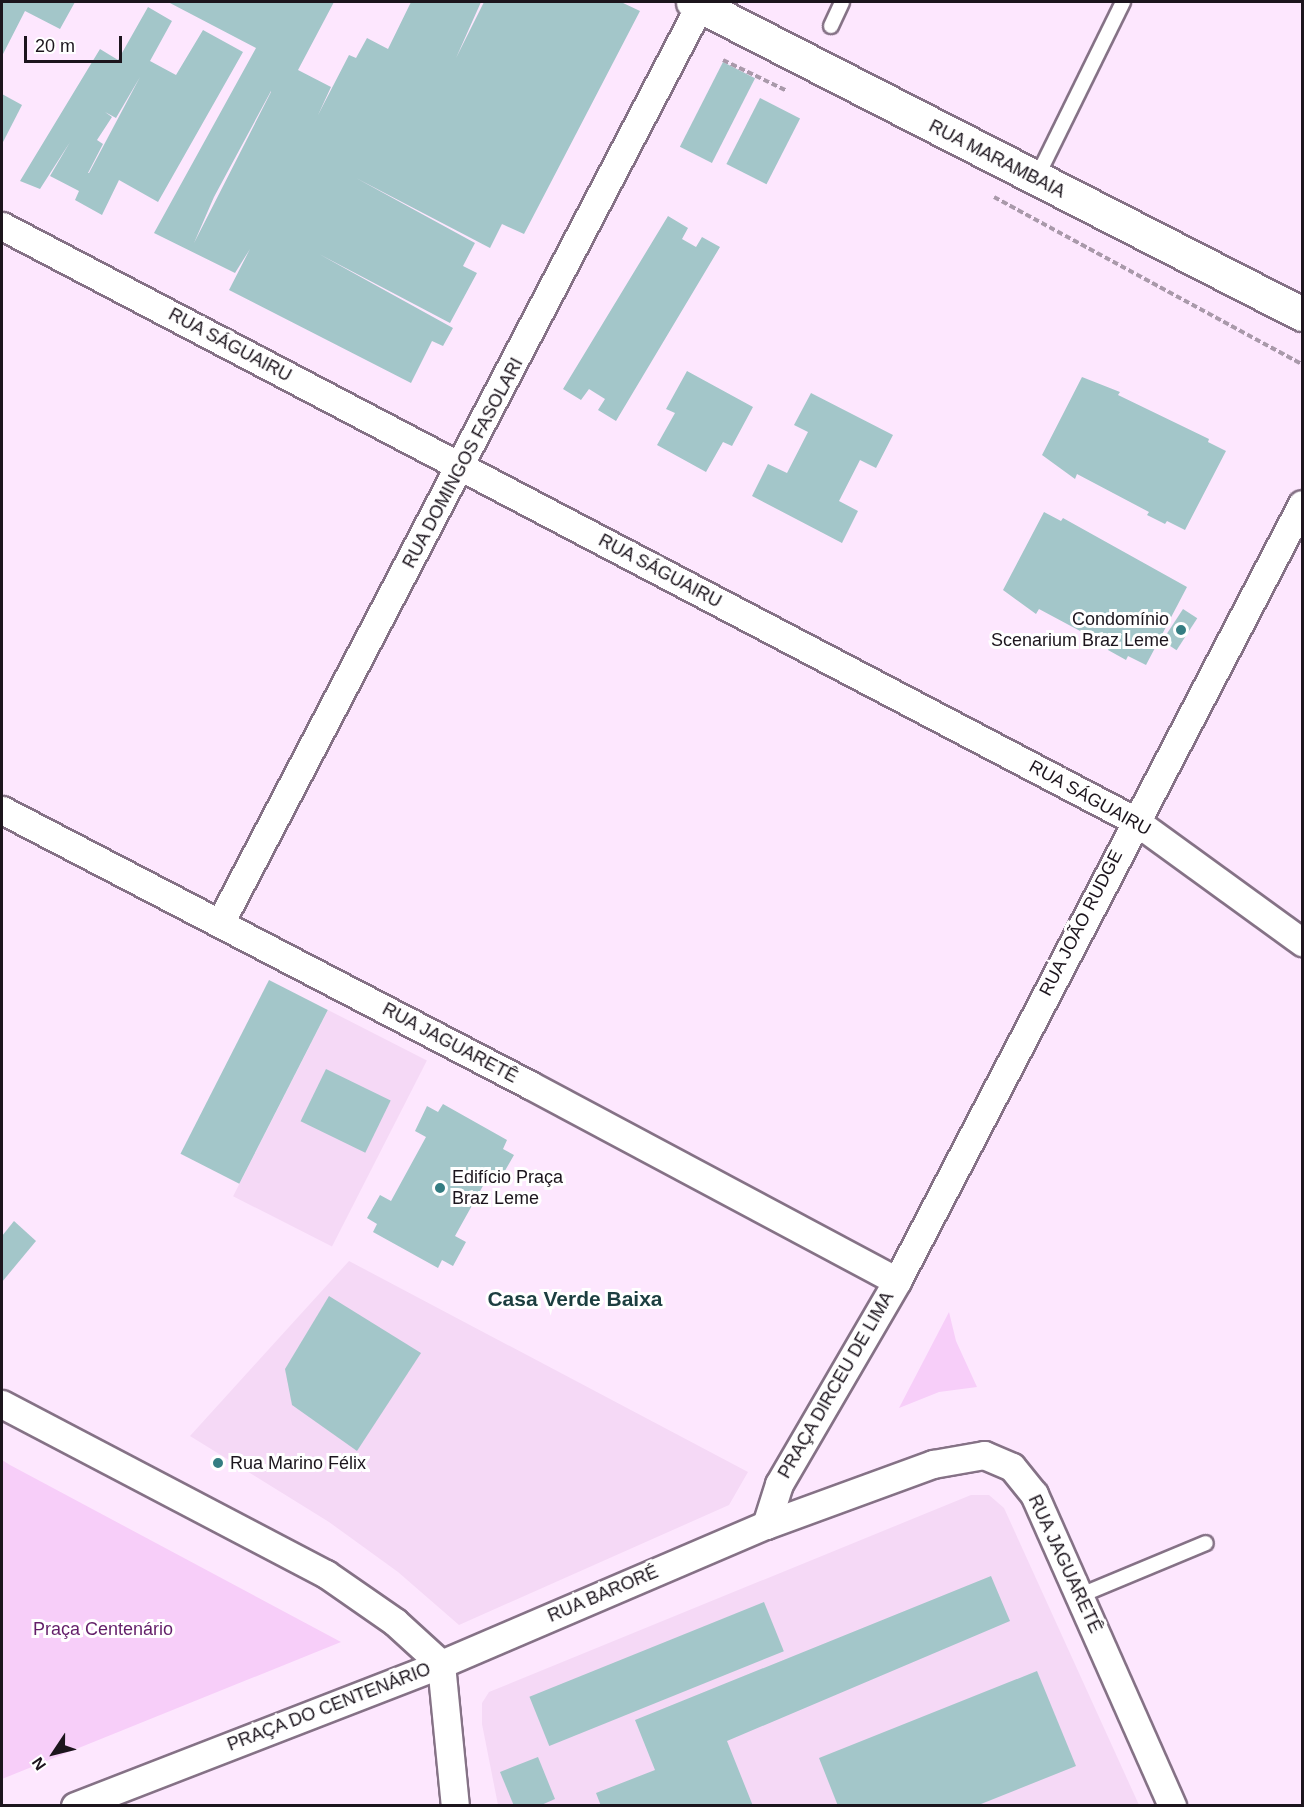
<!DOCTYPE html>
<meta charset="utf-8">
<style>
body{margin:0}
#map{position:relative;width:1304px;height:1807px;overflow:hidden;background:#fde7fe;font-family:Helvetica,sans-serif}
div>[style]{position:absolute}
.built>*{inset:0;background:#f5d9f6;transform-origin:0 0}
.green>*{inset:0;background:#f7cef9}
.building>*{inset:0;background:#a3c6c9;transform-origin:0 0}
.path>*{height:4px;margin-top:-2px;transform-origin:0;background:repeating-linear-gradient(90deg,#a999aa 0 6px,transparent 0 9px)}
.roads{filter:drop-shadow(2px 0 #857286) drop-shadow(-2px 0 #857286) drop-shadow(0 2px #857286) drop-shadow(0 -2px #857286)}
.lane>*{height:14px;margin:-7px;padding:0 7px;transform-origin:7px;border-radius:7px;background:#fff}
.street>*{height:27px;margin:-13.5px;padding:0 13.5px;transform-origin:13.5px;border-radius:13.5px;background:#fff}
.secondary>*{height:33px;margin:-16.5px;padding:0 16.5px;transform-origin:16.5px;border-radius:16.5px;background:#fff}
.dots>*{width:16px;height:16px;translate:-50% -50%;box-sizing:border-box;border:3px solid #fff;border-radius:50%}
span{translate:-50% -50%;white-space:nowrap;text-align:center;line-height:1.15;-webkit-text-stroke:6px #fff;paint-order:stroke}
.street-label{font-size:18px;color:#1c151d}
.poi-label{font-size:18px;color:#1c151d}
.right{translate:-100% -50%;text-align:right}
.left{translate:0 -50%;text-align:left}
.park-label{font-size:18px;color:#631e69}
.quarter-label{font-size:21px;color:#1c3e40;font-weight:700}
.frame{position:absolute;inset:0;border:3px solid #1c151d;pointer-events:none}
.north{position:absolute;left:24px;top:1723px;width:60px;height:60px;-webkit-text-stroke:4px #fff;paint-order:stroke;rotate:235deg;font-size:16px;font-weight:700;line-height:24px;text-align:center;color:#1c151d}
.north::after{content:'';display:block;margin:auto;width:21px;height:27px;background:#1c151d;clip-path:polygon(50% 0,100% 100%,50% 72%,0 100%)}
.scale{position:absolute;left:24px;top:36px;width:98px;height:27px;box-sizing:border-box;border:3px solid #1c151d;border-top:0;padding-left:8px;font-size:18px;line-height:21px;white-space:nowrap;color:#1c151d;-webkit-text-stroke:4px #fff;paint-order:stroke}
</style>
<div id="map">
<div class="built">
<i style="left:328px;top:1010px;width:111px;height:209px;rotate:27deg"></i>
<i style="clip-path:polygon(349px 1261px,748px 1472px,729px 1505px,459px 1625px,398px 1572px,329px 1522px,190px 1436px)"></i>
<i style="clip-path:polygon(971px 1495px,989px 1495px,1004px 1508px,1139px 1805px,498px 1805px,482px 1724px,482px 1703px,489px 1692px)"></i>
</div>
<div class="green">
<i style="clip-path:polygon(949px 1312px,956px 1341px,977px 1387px,939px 1392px,899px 1408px)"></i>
<i style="clip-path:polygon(2px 1460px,10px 1465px,341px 1642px,2px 1779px)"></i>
</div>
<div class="building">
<i style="clip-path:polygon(2px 2px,75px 2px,60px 29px,25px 11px,2px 56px)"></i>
<i style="clip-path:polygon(evenodd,168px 2px,334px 2px,298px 70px,331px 87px,318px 115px,349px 55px,356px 58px,367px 38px,388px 49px,411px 2px,481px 2px,456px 58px,484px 2px,621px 2px,640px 11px,524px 234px,502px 224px,490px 248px,356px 178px,475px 243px,463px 266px,477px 273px,450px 323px,319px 254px,453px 328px,443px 346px,432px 341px,411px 383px,229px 290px,250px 249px,235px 273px,154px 233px,256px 48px,168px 2px,271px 91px,271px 92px,194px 243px,214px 197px,271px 91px)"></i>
<i style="clip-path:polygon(evenodd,148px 7px,172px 21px,150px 61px,176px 75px,203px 30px,243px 52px,158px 202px,119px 180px,102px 215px,75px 200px,79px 191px,50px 176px,70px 142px,40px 189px,20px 181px,100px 49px,118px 60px,148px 7px,140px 77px,89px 173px,88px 173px,103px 144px,97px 140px,112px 117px,105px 112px,116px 118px,140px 77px)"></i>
<i style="left:723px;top:62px;width:36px;height:95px;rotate:27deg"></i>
<i style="clip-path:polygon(2px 94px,22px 105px,2px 144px)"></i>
<i style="left:760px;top:98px;width:45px;height:74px;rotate:27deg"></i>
<i style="clip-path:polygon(668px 216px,688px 228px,682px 239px,696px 247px,702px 237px,720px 247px,616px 421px,598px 410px,605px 399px,589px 389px,581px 400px,563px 389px)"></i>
<i style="clip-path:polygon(687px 371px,753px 407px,732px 446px,723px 442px,706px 472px,657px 445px,675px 413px,666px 409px)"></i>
<i style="clip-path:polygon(1082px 377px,1120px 392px,1118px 395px,1209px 439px,1208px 442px,1226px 451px,1185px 530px,1167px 521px,1165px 524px,1147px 515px,1149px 512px,1077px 474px,1075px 479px,1042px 455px)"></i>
<i style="clip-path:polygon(811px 393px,893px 435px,876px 468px,860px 460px,839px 501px,858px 511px,842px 543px,752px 496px,768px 464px,787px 473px,808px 432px,794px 425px)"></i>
<i style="clip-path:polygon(1044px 512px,1061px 521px,1063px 518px,1187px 587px,1146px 665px,1128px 656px,1126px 660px,1108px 650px,1110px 647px,1039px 609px,1036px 614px,1003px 590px)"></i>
<i style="left:1183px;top:609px;width:17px;height:38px;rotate:33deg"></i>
<i style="left:269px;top:980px;width:66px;height:195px;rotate:27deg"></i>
<i style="left:326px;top:1069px;width:72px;height:58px;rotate:26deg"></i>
<i style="clip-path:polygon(443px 1104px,507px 1140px,503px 1149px,514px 1155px,499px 1181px,489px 1175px,455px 1236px,466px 1242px,453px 1266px,442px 1260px,438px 1268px,373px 1232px,377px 1224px,367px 1218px,380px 1195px,391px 1201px,426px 1137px,415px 1131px,427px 1106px,438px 1112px)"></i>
<i style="clip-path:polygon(14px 1221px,36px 1241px,2px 1282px,2px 1236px)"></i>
<i style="clip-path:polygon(329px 1296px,421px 1353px,357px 1451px,292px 1405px,285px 1369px)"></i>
<i style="clip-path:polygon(991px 1576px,1010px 1621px,727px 1741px,753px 1806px,601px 1806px,596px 1793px,655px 1770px,635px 1720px)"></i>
<i style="left:764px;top:1602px;width:53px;height:253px;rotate:68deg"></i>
<i style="clip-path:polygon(1037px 1671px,1076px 1766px,976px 1806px,838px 1806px,819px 1758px)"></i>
<i style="clip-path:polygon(538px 1757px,555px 1799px,539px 1806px,514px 1806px,500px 1772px)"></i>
</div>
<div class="path">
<i style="left:723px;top:60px;width:71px;rotate:25.8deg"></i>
<i style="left:994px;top:197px;width:350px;rotate:28.5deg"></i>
</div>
<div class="roads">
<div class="lane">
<i style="left:831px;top:26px;width:26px;rotate:-65deg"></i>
<i style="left:1037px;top:177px;width:195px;rotate:-63.8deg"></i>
<i style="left:1081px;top:1595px;width:135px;rotate:-22.6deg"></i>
</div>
<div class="street">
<i style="left:2px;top:226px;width:1278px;rotate:27.69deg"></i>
<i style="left:1134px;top:820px;width:208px;rotate:36deg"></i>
<i style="left:2px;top:810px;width:595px;rotate:27.51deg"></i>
<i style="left:530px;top:1085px;width:416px;rotate:28.1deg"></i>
<i style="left:220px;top:923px;width:1036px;rotate:-62.4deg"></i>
<i style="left:2px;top:1404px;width:366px;rotate:27.7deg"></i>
<i style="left:326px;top:1574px;width:84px;rotate:34.8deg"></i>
<i style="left:395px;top:1622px;width:62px;rotate:42.4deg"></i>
<i style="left:766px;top:1525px;width:43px;rotate:-72.4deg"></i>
<i style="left:779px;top:1484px;width:235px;rotate:-59.8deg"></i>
<i style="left:897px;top:1281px;width:876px;rotate:-62.47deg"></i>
<i style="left:441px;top:1664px;width:143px;rotate:84.4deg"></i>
<i style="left:75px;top:1806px;width:393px;rotate:-21.2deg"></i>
<i style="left:441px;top:1664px;width:353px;rotate:-23.2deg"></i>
<i style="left:766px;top:1525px;width:178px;rotate:-20.1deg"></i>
<i style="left:933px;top:1464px;width:52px;rotate:-10deg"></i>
<i style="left:984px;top:1455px;width:30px;rotate:23deg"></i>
<i style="left:1012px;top:1467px;width:35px;rotate:51deg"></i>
<i style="left:1034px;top:1494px;width:341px;rotate:66.1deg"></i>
</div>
<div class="secondary">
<i style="left:693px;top:2px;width:684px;rotate:27.13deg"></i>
</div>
</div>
<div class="dots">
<i style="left:1181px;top:630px;background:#347d82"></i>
<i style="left:440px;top:1188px;background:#347d82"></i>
<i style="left:218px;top:1463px;background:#347d82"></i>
</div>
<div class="street-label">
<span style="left:997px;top:159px;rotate:27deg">RUA MARAMBAIA</span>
<span style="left:230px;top:345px;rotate:28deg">RUA SÁGUAIRU</span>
<span style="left:463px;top:463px;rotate:-62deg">RUA DOMINGOS FASOLARI</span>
<span style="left:660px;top:571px;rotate:28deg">RUA SÁGUAIRU</span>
<span style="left:1090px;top:798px;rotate:29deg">RUA SÁGUAIRU</span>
<span style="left:1081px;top:923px;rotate:-63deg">RUA JOÃO RUDGE</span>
<span style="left:450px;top:1043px;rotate:28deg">RUA JAGUARETÊ</span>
<span style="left:836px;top:1385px;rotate:-60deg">PRAÇA DIRCEU DE LIMA</span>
<span style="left:1065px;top:1564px;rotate:65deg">RUA JAGUARETÊ</span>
<span style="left:603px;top:1594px;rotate:-23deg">RUA BARORÉ</span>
<span style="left:329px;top:1707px;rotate:-21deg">PRAÇA DO CENTENÁRIO</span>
</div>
<div class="poi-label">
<span class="right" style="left:1169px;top:630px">Condomínio<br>Scenarium Braz Leme</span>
<span class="left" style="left:452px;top:1188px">Edifício Praça<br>Braz Leme</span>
<span class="left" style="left:230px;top:1463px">Rua Marino Félix</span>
</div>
<div class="park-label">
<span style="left:103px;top:1629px">Praça Centenário</span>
</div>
<div class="quarter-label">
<span style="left:575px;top:1299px">Casa Verde Baixa</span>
</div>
<div class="frame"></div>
<div class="north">N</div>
<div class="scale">20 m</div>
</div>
